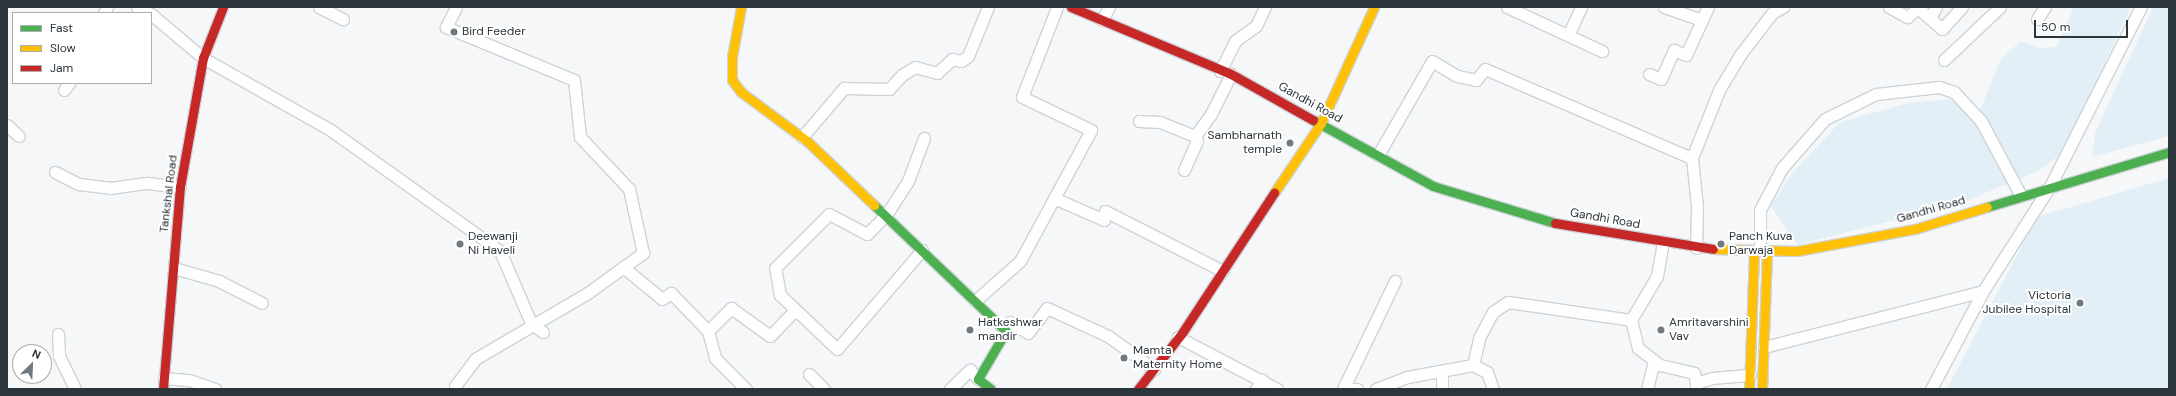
<!DOCTYPE html>
<style>
body{margin:0}
#map{position:relative;width:2176px;height:396px;overflow:hidden;background:#f5f7f9;font-family:"DM Sans",sans-serif}
div>[style]{position:absolute}
.built>*{inset:0;background:#e3eff6}
.roads{filter:drop-shadow(1px 0 #cdd3d7) drop-shadow(-1px 0 #cdd3d7) drop-shadow(0 1px #cdd3d7) drop-shadow(0 -1px #cdd3d7)}
.street>*{height:11px;margin:-5.5px;padding:0 5.5px;transform-origin:5.5px;border-radius:5.5px;background:#fefefe}
.fast>*{height:9px;margin:-4.5px;padding:0 4.5px;transform-origin:4.5px;border-radius:4.5px;background:#4caf50}
.slow>*{height:9px;margin:-4.5px;padding:0 4.5px;transform-origin:4.5px;border-radius:4.5px;background:#ffc107}
.jam>*{height:9px;margin:-4.5px;padding:0 4.5px;transform-origin:4.5px;border-radius:4.5px;background:#c62828}
.dots>*{width:11px;height:11px;translate:-50% -50%;box-sizing:border-box;border:2px solid #fff;border-radius:50%}
span{translate:-50% -50%;white-space:nowrap;text-align:center;line-height:1.15;-webkit-text-stroke:4px #fff;paint-order:stroke}
.poi-label{font-size:12px;color:#2b353b}
.left{translate:0 -50%;text-align:left}
.right{translate:-100% -50%;text-align:right}
.street-label{font-size:12px;color:#2b353b}
.frame{position:absolute;inset:0;border:8px solid #2b353b;pointer-events:none}
.legend{position:absolute;left:12px;top:12px;width:140px;height:72px;box-sizing:border-box;background:#fff;border:1px solid #aaaeb1;margin:0;padding:5px 7px;list-style:none;font-size:12px;color:#2b353b}
.legend li{display:flex;align-items:center;gap:8px;height:20px}
.legend b{width:20px;border:1px solid #aaaeb1}
.north{position:absolute;left:12px;top:344px;width:40px;height:40px;box-sizing:border-box;background:#fff;border:1px solid #aaaeb1;border-radius:50%;rotate:24deg;font-size:11px;font-weight:700;line-height:16px;text-align:center;color:#2b353b}
.north::after{content:'';display:block;margin:auto;width:14px;height:18px;background:#72797e;clip-path:polygon(50% 0,100% 100%,50% 72%,0 100%)}
.scale{position:absolute;left:2034px;top:20px;width:94px;height:18px;box-sizing:border-box;border:2px solid #2b353b;border-top:0;padding-left:5px;font-size:12px;line-height:14px;white-space:nowrap;color:#2b353b;-webkit-text-stroke:3px #fff;paint-order:stroke}
</style>
<div id="map">
<div class="built">
<i style="clip-path:polygon(2074px 7px,2131px 7px,2070px 137px,2057px 157px,2040px 170px,1964px 202px,1797px 245px,1771px 206px,1790px 176px,1840px 122px,1912px 102px,1963px 99px,1976px 120px,2001px 59px,2021px 41px,2040px 48px,2056px 47px)"></i>
<i style="clip-path:polygon(2153px 7px,2169px 7px,2169px 136px,2092px 157px,2095px 133px)"></i>
<i style="clip-path:polygon(2169px 178px,2169px 389px,1947px 389px,2037px 217px)"></i>
</div>
<div class="roads">
<div class="street">
<i style="left:137px;top:7px;width:13px;rotate:27deg"></i>
<i style="left:319px;top:7px;width:27px;rotate:27deg"></i>
<i style="left:1507px;top:7px;width:105px;rotate:24.9deg"></i>
<i style="left:1664px;top:7px;width:40px;rotate:18.9deg"></i>
<i style="left:1889px;top:7px;width:21px;rotate:29deg"></i>
<i style="left:1907px;top:17px;width:14px;rotate:-39deg"></i>
<i style="left:1918px;top:8px;width:32px;rotate:41deg"></i>
<i style="left:1942px;top:29px;width:30px;rotate:-48deg"></i>
<i style="left:104px;top:13px;width:7px;rotate:-63deg"></i>
<i style="left:151px;top:14px;width:68px;rotate:40.2deg"></i>
<i style="left:203px;top:58px;width:145px;rotate:29.4deg"></i>
<i style="left:329px;top:129px;width:210px;rotate:35.5deg"></i>
<i style="left:500px;top:251px;width:78px;rotate:66.7deg"></i>
<i style="left:531px;top:323px;width:15px;rotate:37deg"></i>
<i style="left:1931px;top:16px;width:10px;rotate:-61deg"></i>
<i style="left:2037px;top:19px;width:14px;rotate:-56deg"></i>
<i style="left:1102px;top:20px;width:15px;rotate:-62deg"></i>
<i style="left:1569px;top:33px;width:29px;rotate:-65deg"></i>
<i style="left:1944px;top:60px;width:77px;rotate:-43.4deg"></i>
<i style="left:1220px;top:71px;width:34px;rotate:-63deg"></i>
<i style="left:1235px;top:41px;width:26px;rotate:-36deg"></i>
<i style="left:1256px;top:26px;width:21px;rotate:-65deg"></i>
<i style="left:1649px;top:74px;width:13px;rotate:23deg"></i>
<i style="left:1661px;top:79px;width:32px;rotate:-66deg"></i>
<i style="left:1674px;top:50px;width:13px;rotate:23deg"></i>
<i style="left:1686px;top:55px;width:53px;rotate:-65.4deg"></i>
<i style="left:64px;top:90px;width:9px;rotate:-54deg"></i>
<i style="left:1139px;top:121px;width:21px;rotate:3deg"></i>
<i style="left:1160px;top:122px;width:38px;rotate:22deg"></i>
<i style="left:1195px;top:136px;width:27px;rotate:-54deg"></i>
<i style="left:1211px;top:114px;width:45px;rotate:-63.4deg"></i>
<i style="left:7px;top:125px;width:16px;rotate:43deg"></i>
<i style="left:802px;top:137px;width:65px;rotate:-49.4deg"></i>
<i style="left:844px;top:88px;width:45px;rotate:1.3deg"></i>
<i style="left:889px;top:89px;width:19px;rotate:-47deg"></i>
<i style="left:902px;top:75px;width:15px;rotate:-32deg"></i>
<i style="left:915px;top:67px;width:23px;rotate:15deg"></i>
<i style="left:937px;top:73px;width:21px;rotate:-43deg"></i>
<i style="left:952px;top:59px;width:9px;rotate:13deg"></i>
<i style="left:961px;top:61px;width:9px;rotate:-36deg"></i>
<i style="left:968px;top:56px;width:53px;rotate:-67.8deg"></i>
<i style="left:1378px;top:155px;width:108px;rotate:-60.1deg"></i>
<i style="left:1432px;top:61px;width:29px;rotate:31deg"></i>
<i style="left:1457px;top:76px;width:19px;rotate:12deg"></i>
<i style="left:1476px;top:80px;width:14px;rotate:-51deg"></i>
<i style="left:1485px;top:69px;width:225px;rotate:23.3deg"></i>
<i style="left:1184px;top:170px;width:32px;rotate:-66deg"></i>
<i style="left:1197px;top:141px;width:5px;rotate:-112deg"></i>
<i style="left:55px;top:172px;width:27px;rotate:27deg"></i>
<i style="left:79px;top:184px;width:31px;rotate:7deg"></i>
<i style="left:110px;top:188px;width:37px;rotate:-8deg"></i>
<i style="left:147px;top:183px;width:33px;rotate:7deg"></i>
<i style="left:1056px;top:199px;width:52px;rotate:23.6deg"></i>
<i style="left:1104px;top:220px;width:9px;rotate:-84deg"></i>
<i style="left:1105px;top:211px;width:132px;rotate:27deg"></i>
<i style="left:1696px;top:248px;width:41px;rotate:-88.6deg"></i>
<i style="left:1697px;top:207px;width:49px;rotate:-95.8deg"></i>
<i style="left:1692px;top:158px;width:73px;rotate:-68.3deg"></i>
<i style="left:1719px;top:90px;width:41px;rotate:-59deg"></i>
<i style="left:1740px;top:55px;width:53px;rotate:-52.7deg"></i>
<i style="left:1772px;top:13px;width:13px;rotate:-29deg"></i>
<i style="left:922px;top:250px;width:130px;rotate:130.6deg"></i>
<i style="left:837px;top:349px;width:79px;rotate:-136.5deg"></i>
<i style="left:780px;top:295px;width:27px;rotate:-100deg"></i>
<i style="left:775px;top:268px;width:76px;rotate:-45deg"></i>
<i style="left:829px;top:214px;width:43px;rotate:27.8deg"></i>
<i style="left:867px;top:234px;width:27px;rotate:-45deg"></i>
<i style="left:886px;top:215px;width:40px;rotate:-57.1deg"></i>
<i style="left:908px;top:181px;width:46px;rotate:-69.6deg"></i>
<i style="left:1760px;top:250px;width:40px;rotate:-90deg"></i>
<i style="left:1760px;top:210px;width:47px;rotate:-62.4deg"></i>
<i style="left:1782px;top:168px;width:65px;rotate:-48.7deg"></i>
<i style="left:1825px;top:119px;width:57px;rotate:-26.1deg"></i>
<i style="left:1876px;top:94px;width:63px;rotate:-6.3deg"></i>
<i style="left:1939px;top:87px;width:16px;rotate:18deg"></i>
<i style="left:1954px;top:92px;width:40px;rotate:47deg"></i>
<i style="left:1981px;top:121px;width:85px;rotate:61.9deg"></i>
<i style="left:623px;top:267px;width:50px;rotate:39.4deg"></i>
<i style="left:662px;top:299px;width:11px;rotate:-34deg"></i>
<i style="left:671px;top:293px;width:53px;rotate:45.8deg"></i>
<i style="left:708px;top:331px;width:28px;rotate:75deg"></i>
<i style="left:715px;top:358px;width:44px;rotate:45deg"></i>
<i style="left:174px;top:268px;width:47px;rotate:16.1deg"></i>
<i style="left:219px;top:281px;width:48px;rotate:27.1deg"></i>
<i style="left:975px;top:301px;width:60px;rotate:-41.6deg"></i>
<i style="left:1020px;top:261px;width:149px;rotate:-61.5deg"></i>
<i style="left:1091px;top:130px;width:76px;rotate:-154.4deg"></i>
<i style="left:1022px;top:97px;width:97px;rotate:-68.7deg"></i>
<i style="left:1631px;top:320px;width:51px;rotate:-59.4deg"></i>
<i style="left:1657px;top:276px;width:35px;rotate:-80deg"></i>
<i style="left:1004px;top:329px;width:9px;rotate:-49deg"></i>
<i style="left:1010px;top:322px;width:21px;rotate:31deg"></i>
<i style="left:1028px;top:333px;width:31px;rotate:-53deg"></i>
<i style="left:1047px;top:308px;width:67px;rotate:24.7deg"></i>
<i style="left:1108px;top:336px;width:57px;rotate:35.7deg"></i>
<i style="left:708px;top:331px;width:33px;rotate:-45deg"></i>
<i style="left:731px;top:308px;width:48px;rotate:35.7deg"></i>
<i style="left:770px;top:336px;width:36px;rotate:-46deg"></i>
<i style="left:58px;top:334px;width:22px;rotate:87deg"></i>
<i style="left:59px;top:356px;width:37px;rotate:64deg"></i>
<i style="left:1178px;top:337px;width:112px;rotate:27.7deg"></i>
<i style="left:1764px;top:347px;width:226px;rotate:-14.3deg"></i>
<i style="left:1473px;top:365px;width:28px;rotate:-77deg"></i>
<i style="left:1479px;top:338px;width:30px;rotate:-62deg"></i>
<i style="left:1493px;top:312px;width:18px;rotate:-34deg"></i>
<i style="left:1508px;top:302px;width:124px;rotate:8.3deg"></i>
<i style="left:1631px;top:320px;width:29px;rotate:76deg"></i>
<i style="left:1638px;top:348px;width:28px;rotate:38deg"></i>
<i style="left:1660px;top:365px;width:35px;rotate:13deg"></i>
<i style="left:1694px;top:373px;width:10px;rotate:79deg"></i>
<i style="left:809px;top:374px;width:21px;rotate:45deg"></i>
<i style="left:164px;top:378px;width:25px;rotate:5deg"></i>
<i style="left:189px;top:380px;width:28px;rotate:19deg"></i>
<i style="left:456px;top:389px;width:3px;rotate:-108deg"></i>
<i style="left:455px;top:386px;width:34px;rotate:-53deg"></i>
<i style="left:475px;top:359px;width:132px;rotate:-30.4deg"></i>
<i style="left:589px;top:292px;width:67px;rotate:-35.8deg"></i>
<i style="left:643px;top:253px;width:66px;rotate:-102.3deg"></i>
<i style="left:629px;top:189px;width:71px;rotate:-133.3deg"></i>
<i style="left:580px;top:137px;width:57px;rotate:-96deg"></i>
<i style="left:574px;top:80px;width:139px;rotate:-157.5deg"></i>
<i style="left:446px;top:27px;width:22px;rotate:-63deg"></i>
<i style="left:950px;top:389px;width:28px;rotate:-44deg"></i>
<i style="left:970px;top:370px;width:12px;rotate:48deg"></i>
<i style="left:1256px;top:389px;width:11px;rotate:-56deg"></i>
<i style="left:1343px;top:389px;width:120px;rotate:-64.3deg"></i>
<i style="left:1344px;top:389px;width:13px"></i>
<i style="left:1376px;top:389px;width:33px;rotate:-21deg"></i>
<i style="left:1407px;top:377px;width:67px;rotate:-10.3deg"></i>
<i style="left:1473px;top:365px;width:16px;rotate:27deg"></i>
<i style="left:1487px;top:372px;width:18px;rotate:71deg"></i>
<i style="left:1442px;top:389px;width:16px;rotate:-90deg"></i>
<i style="left:1647px;top:389px;width:29px;rotate:-76deg"></i>
<i style="left:1696px;top:389px;width:6px;rotate:-90deg"></i>
<i style="left:1696px;top:383px;width:17px;rotate:-17deg"></i>
<i style="left:1712px;top:378px;width:38px;rotate:-5deg"></i>
<i style="left:1931px;top:389px;width:111px;rotate:-62deg"></i>
<i style="left:1983px;top:291px;width:125px;rotate:-57.5deg"></i>
<i style="left:2050px;top:186px;width:201px;rotate:-63.1deg"></i>
</div>
<div class="fast">
<i style="left:1313px;top:120px;width:137px;rotate:28.8deg"></i>
<i style="left:1433px;top:186px;width:127px;rotate:16.9deg"></i>
<i style="left:874px;top:205px;width:182px;rotate:43.7deg"></i>
<i style="left:1006px;top:331px;width:56px;rotate:120.3deg"></i>
<i style="left:978px;top:379px;width:16px;rotate:38deg"></i>
<i style="left:1987px;top:207px;width:190px;rotate:-16.8deg"></i>
</div>
<div class="slow">
<i style="left:741px;top:7px;width:51px;rotate:100.2deg"></i>
<i style="left:732px;top:57px;width:23px;rotate:90deg"></i>
<i style="left:732px;top:80px;width:15px;rotate:53deg"></i>
<i style="left:741px;top:92px;width:82px;rotate:36.6deg"></i>
<i style="left:807px;top:141px;width:93px;rotate:43.7deg"></i>
<i style="left:1274px;top:193px;width:84px;rotate:-56.1deg"></i>
<i style="left:1321px;top:123px;width:128px;rotate:-65.4deg"></i>
<i style="left:1713px;top:249px;width:84px;rotate:1.4deg"></i>
<i style="left:1797px;top:251px;width:120px;rotate:-10.6deg"></i>
<i style="left:1915px;top:229px;width:75px;rotate:-17deg"></i>
<i style="left:1749px;top:389px;width:139px;rotate:-87.9deg"></i>
<i style="left:1762px;top:389px;width:139px;rotate:-87.9deg"></i>
</div>
<div class="jam">
<i style="left:1071px;top:7px;width:173px;rotate:22.7deg"></i>
<i style="left:1231px;top:74px;width:94px;rotate:29.3deg"></i>
<i style="left:1555px;top:223px;width:160px;rotate:9.3deg"></i>
<i style="left:163px;top:389px;width:203px;rotate:-85.2deg"></i>
<i style="left:180px;top:187px;width:131px;rotate:-79.9deg"></i>
<i style="left:203px;top:58px;width:55px;rotate:-68.6deg"></i>
<i style="left:1138px;top:389px;width:71px;rotate:-51.8deg"></i>
<i style="left:1182px;top:333px;width:168px;rotate:-56.7deg"></i>
</div>
</div>
<div class="dots">
<i style="left:454px;top:32px;background:#72797e"></i>
<i style="left:1290px;top:143px;background:#72797e"></i>
<i style="left:460px;top:244px;background:#72797e"></i>
<i style="left:1721px;top:244px;background:#72797e"></i>
<i style="left:2080px;top:303px;background:#72797e"></i>
<i style="left:970px;top:330px;background:#72797e"></i>
<i style="left:1661px;top:330px;background:#72797e"></i>
<i style="left:1124px;top:358px;background:#72797e"></i>
</div>
<div class="poi-label">
<span class="left" style="left:462px;top:32px">Bird Feeder</span>
<span class="right" style="left:1282px;top:143px">Sambharnath<br>temple</span>
<span class="left" style="left:468px;top:244px">Deewanji<br>Ni Haveli</span>
<span class="left" style="left:1729px;top:244px">Panch Kuva<br>Darwaja</span>
<span class="right" style="left:2071px;top:303px">Victoria<br>Jubilee Hospital</span>
<span class="left" style="left:978px;top:330px">Hatkeshwar<br>mandir</span>
<span class="left" style="left:1669px;top:330px">Amritavarshini<br>Vav</span>
<span class="left" style="left:1133px;top:358px">Mamta<br>Maternity Home</span>
</div>
<div class="street-label">
<span style="left:1310px;top:103px;rotate:29deg">Gandhi Road</span>
<span style="left:169px;top:194px;rotate:-83deg">Tankshal Road</span>
<span style="left:1931px;top:210px;rotate:-16deg">Gandhi Road</span>
<span style="left:1605px;top:219px;rotate:10deg">Gandhi Road</span>
</div>
<div class="frame"></div>
<ul class="legend">
<li><b style="height:5px;background:#4caf50"></b>Fast</li>
<li><b style="height:5px;background:#ffc107"></b>Slow</li>
<li><b style="height:5px;background:#c62828"></b>Jam</li>
</ul>
<div class="north">N</div>
<div class="scale">50 m</div>
</div>
